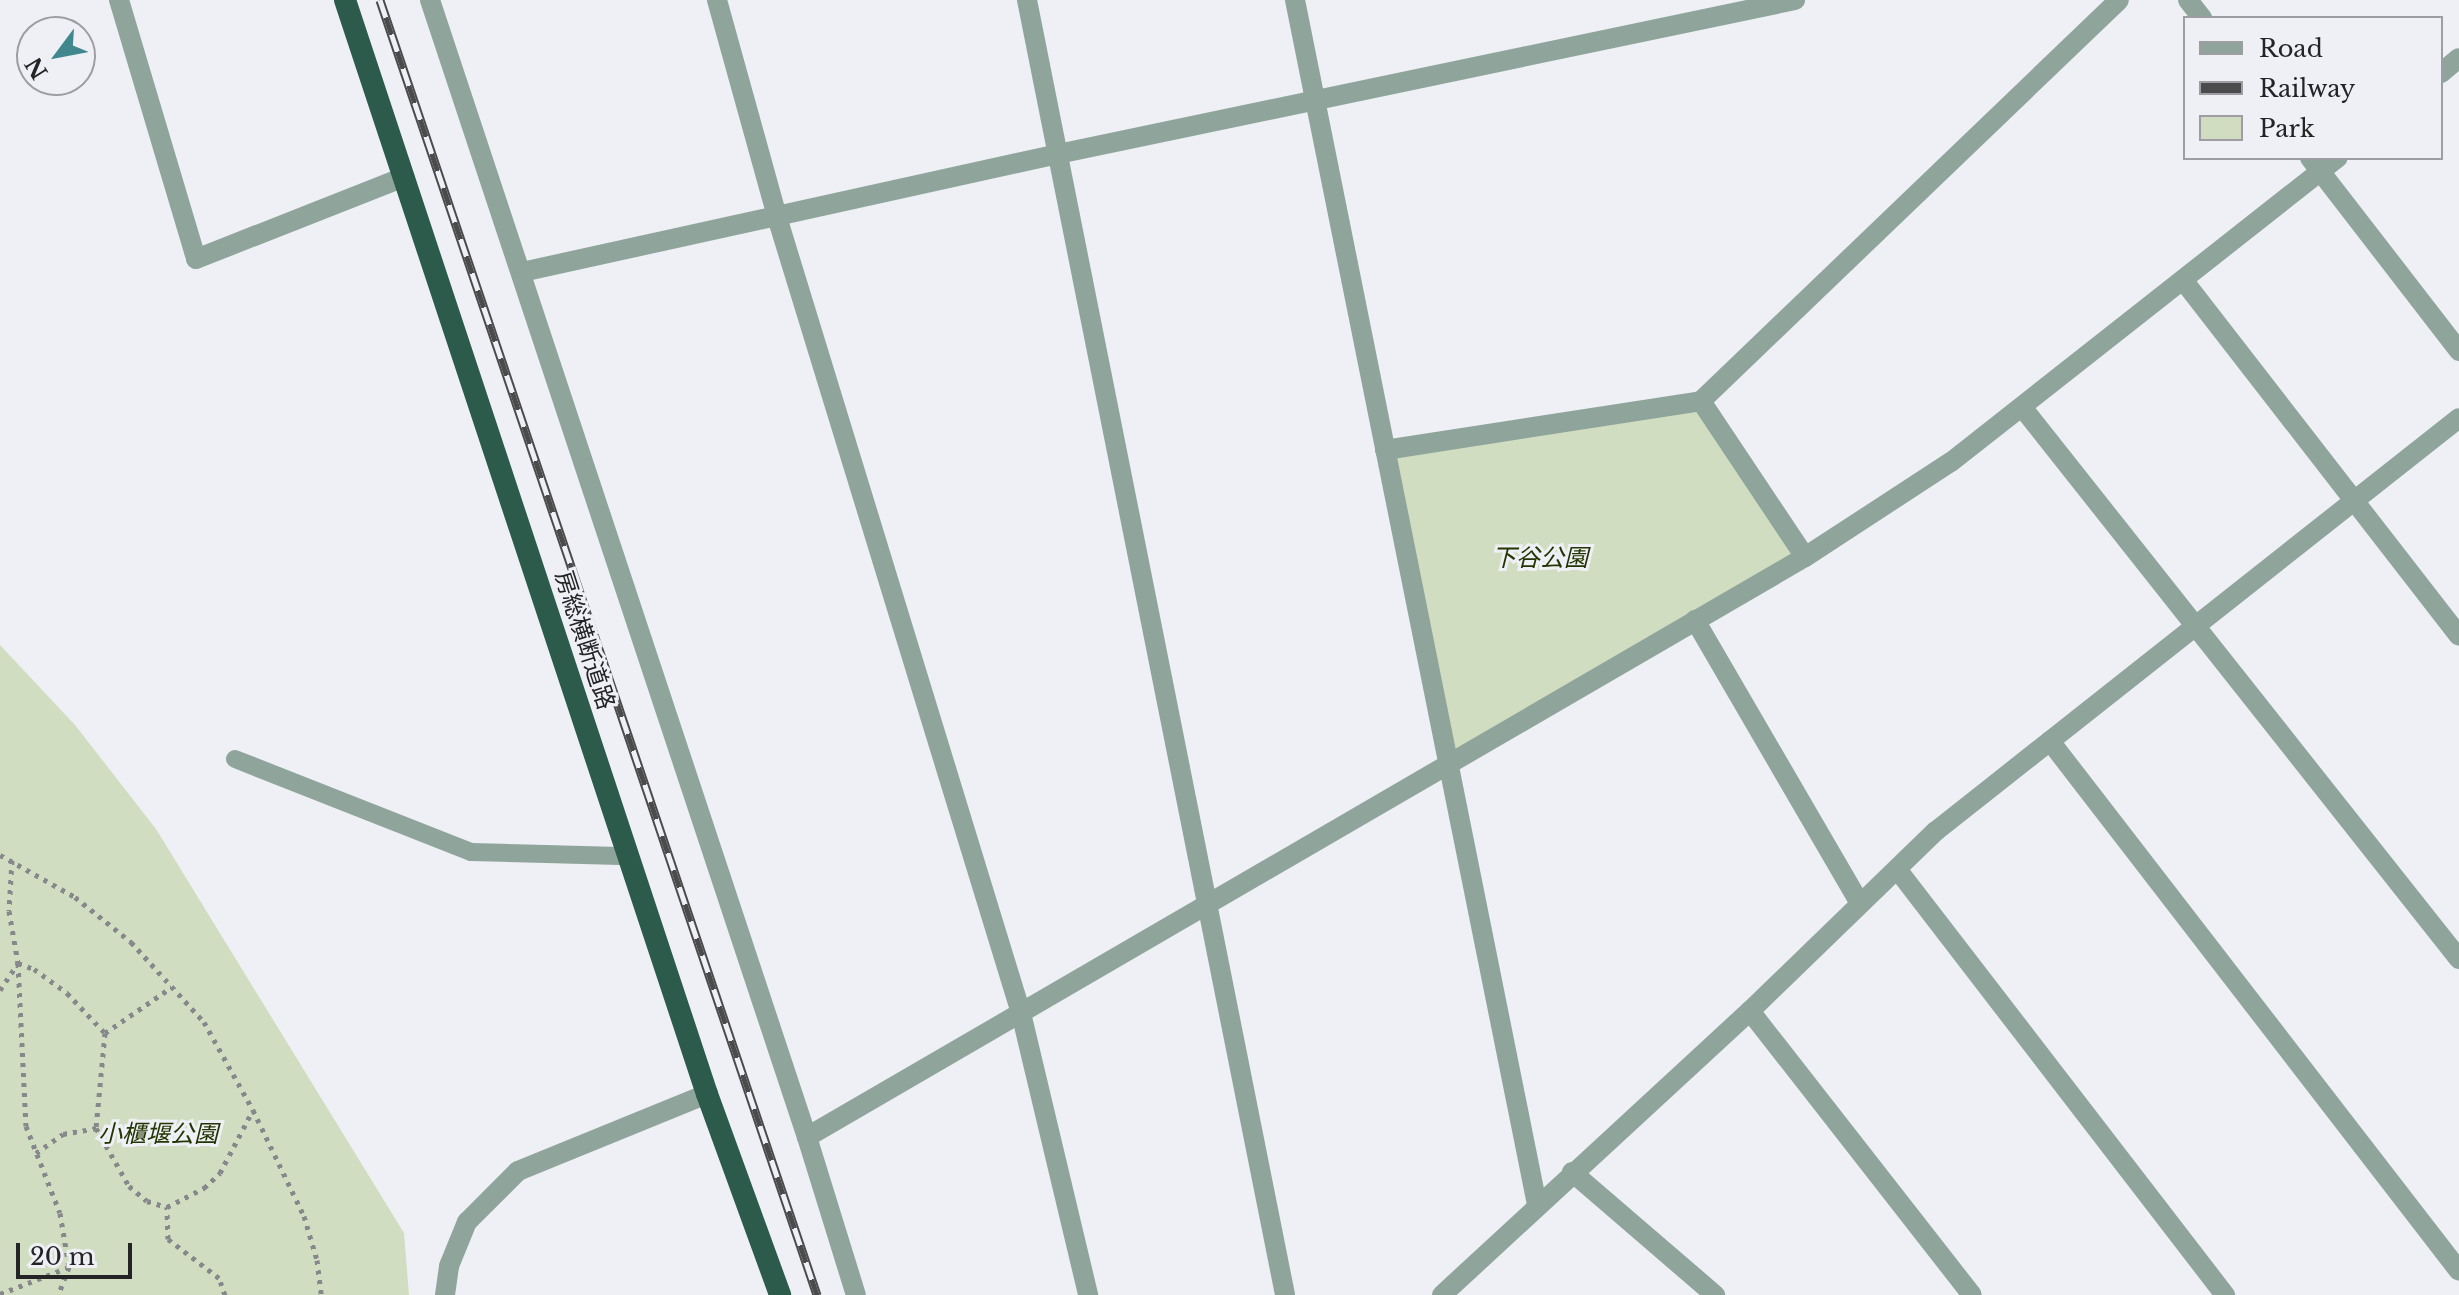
<!DOCTYPE html>
<meta charset="utf-8">
<style>
body{margin:0}
#map{position:relative;width:2459px;height:1295px;overflow:hidden;background:#eff0f5;font-family:"Libre Baskerville","Noto Sans JP",serif}
div>[style]{position:absolute}
.green>*{inset:0;background:#d0ddc0}
.path>*{height:5px;margin-top:-2.5px;transform-origin:0;background:repeating-linear-gradient(90deg,#87888b 0 4px,transparent 0 10px)}
.service>*{height:18px;margin:-9px;padding:0 9px;transform-origin:9px;border-radius:9px;background:#8fa59c}
.minor>*{height:20px;margin:-10px;padding:0 10px;transform-origin:10px;border-radius:10px;background:#8fa59c}
.tertiary>*{height:20px;margin:-10px;padding:0 10px;transform-origin:10px;border-radius:10px;background:#8fa59c}
.trunk>*{height:22px;margin:-11px;padding:0 11px;transform-origin:11px;border-radius:11px;background:#2c5b4b}
.rail>*{height:9px;margin-top:-4.5px;transform-origin:0;background:repeating-linear-gradient(90deg,#eff0f5 0 18px,#4b4b4d 0 36px);box-sizing:border-box;border-block:2px solid #4b4b4d}
span{translate:-50% -50%;white-space:nowrap;text-align:center;line-height:1.15;-webkit-text-stroke:6px #eff0f5;paint-order:stroke}
.park-label{font-size:24px;color:#243503;font-style:italic}
.street-label{font-size:24px;color:#242426}
.legend{position:absolute;left:2183px;top:16px;width:260px;height:144px;box-sizing:border-box;background:#eff0f5;border:2px solid #9e9ea2;margin:0;padding:10px 14px;list-style:none;font-size:24px;color:#242426}
.legend li{display:flex;align-items:center;gap:16px;height:40px}
.legend b{width:40px;border:2px solid #9e9ea2}
.north{position:absolute;left:16px;top:16px;width:80px;height:80px;box-sizing:border-box;background:#eff0f5;border:2px solid #9e9ea2;border-radius:50%;rotate:238deg;font-size:22px;font-weight:700;line-height:32px;text-align:center;color:#242426}
.north::after{content:'';display:block;margin:auto;width:28px;height:36px;background:#40888d;clip-path:polygon(50% 0,100% 100%,50% 72%,0 100%)}
.scale{position:absolute;left:16px;top:1243px;width:116px;height:36px;box-sizing:border-box;border:4px solid #242426;border-top:0;padding-left:10px;font-size:24px;line-height:28px;white-space:nowrap;color:#242426;-webkit-text-stroke:6px #eff0f5;paint-order:stroke}
</style>
<div id="map">
<div class="green">
<i style="clip-path:polygon(1701px 401px,1805px 557px,1448px 762px,1385px 450px)"></i>
<i style="clip-path:polygon(0 645px,75px 725px,156px 829px,404px 1233px,409px 1295px,0 1295px)"></i>
</div>
<div class="path">
<i style="left:0;top:855px;width:86px;rotate:29.2deg"></i>
<i style="left:75px;top:897px;width:72px;rotate:38.8deg"></i>
<i style="left:131px;top:942px;width:108px;rotate:47.6deg"></i>
<i style="left:204px;top:1022px;width:101px;rotate:60.9deg"></i>
<i style="left:253px;top:1110px;width:118px;rotate:64.3deg"></i>
<i style="left:304px;top:1216px;width:46px;rotate:73.5deg"></i>
<i style="left:317px;top:1260px;width:35px;rotate:83deg"></i>
<i style="left:12px;top:860px;width:51px;rotate:93.4deg"></i>
<i style="left:9px;top:911px;width:53px;rotate:80.2deg"></i>
<i style="left:18px;top:963px;width:163px;rotate:87.2deg"></i>
<i style="left:26px;top:1126px;width:93px;rotate:68.7deg"></i>
<i style="left:60px;top:1213px;width:55px;rotate:80.5deg"></i>
<i style="left:69px;top:1267px;width:30px;rotate:111deg"></i>
<i style="left:0;top:990px;width:32px;rotate:-56deg"></i>
<i style="left:18px;top:963px;width:17px;rotate:21deg"></i>
<i style="left:34px;top:969px;width:41px;rotate:36deg"></i>
<i style="left:67px;top:993px;width:55px;rotate:46.5deg"></i>
<i style="left:105px;top:1033px;width:95px;rotate:95.4deg"></i>
<i style="left:96px;top:1128px;width:67px;rotate:60.4deg"></i>
<i style="left:129px;top:1186px;width:23px;rotate:40deg"></i>
<i style="left:147px;top:1201px;width:21px;rotate:17deg"></i>
<i style="left:105px;top:1033px;width:81px;rotate:-34.5deg"></i>
<i style="left:36px;top:1153px;width:33px;rotate:-35deg"></i>
<i style="left:63px;top:1134px;width:34px;rotate:-10deg"></i>
<i style="left:0;top:1294px;width:74px;rotate:-21.4deg"></i>
<i style="left:225px;top:1295px;width:18px;rotate:-109deg"></i>
<i style="left:219px;top:1278px;width:64px;rotate:-142.6deg"></i>
<i style="left:168px;top:1239px;width:32px;rotate:-92deg"></i>
<i style="left:167px;top:1207px;width:42px;rotate:-27.2deg"></i>
<i style="left:204px;top:1188px;width:22px;rotate:-43deg"></i>
<i style="left:220px;top:1173px;width:71px;rotate:-62.4deg"></i>
</div>
<div class="service">
<i style="left:235px;top:759px;width:254px;rotate:21.5deg"></i>
<i style="left:471px;top:852px;width:158px;rotate:1.5deg"></i>
</div>
<div class="minor">
<i style="left:119px;top:0;width:270px;rotate:73.4deg"></i>
<i style="left:196px;top:259px;width:224px;rotate:-21.5deg"></i>
<i style="left:430px;top:0;width:1198px;rotate:71.66deg"></i>
<i style="left:807px;top:1137px;width:165px;rotate:72.8deg"></i>
<i style="left:717px;top:0;width:225px;rotate:74.5deg"></i>
<i style="left:777px;top:217px;width:833px;rotate:72.96deg"></i>
<i style="left:1021px;top:1013px;width:290px;rotate:76.6deg"></i>
<i style="left:1295px;top:0;width:1228px;rotate:78.64deg"></i>
<i style="left:2188px;top:0;width:23px;rotate:52deg"></i>
<i style="left:2441px;top:73px;width:23px;rotate:-40deg"></i>
<i style="left:2310px;top:158px;width:244px;rotate:52.3deg"></i>
<i style="left:522px;top:272px;width:549px;rotate:-12.42deg"></i>
<i style="left:2183px;top:280px;width:450px;rotate:52.2deg"></i>
<i style="left:1701px;top:401px;width:187px;rotate:56.3deg"></i>
<i style="left:2022px;top:407px;width:704px;rotate:51.63deg"></i>
<i style="left:1385px;top:450px;width:320px;rotate:-8.8deg"></i>
<i style="left:1701px;top:401px;width:579px;rotate:-43.81deg"></i>
<i style="left:1695px;top:620px;width:328px;rotate:59.8deg"></i>
<i style="left:2050px;top:741px;width:669px;rotate:52.34deg"></i>
<i style="left:1897px;top:869px;width:538px;rotate:52.41deg"></i>
<i style="left:1750px;top:1011px;width:360px;rotate:52deg"></i>
<i style="left:807px;top:1137px;width:1154px;rotate:-30.16deg"></i>
<i style="left:1805px;top:557px;width:174px;rotate:-33.1deg"></i>
<i style="left:1951px;top:462px;width:492px;rotate:-38.2deg"></i>
<i style="left:1572px;top:1172px;width:189px;rotate:40.7deg"></i>
<i style="left:1442px;top:1295px;width:419px;rotate:-42.7deg"></i>
<i style="left:1750px;top:1011px;width:259px;rotate:-44.1deg"></i>
<i style="left:1936px;top:831px;width:666px;rotate:-38.3deg"></i>
</div>
<div class="tertiary">
<i style="left:1027px;top:0;width:1320px;rotate:78.73deg"></i>
<i style="left:1058px;top:154px;width:753px;rotate:-11.8deg"></i>
<i style="left:445px;top:1295px;width:29px;rotate:-82deg"></i>
<i style="left:449px;top:1266px;width:48px;rotate:-67.8deg"></i>
<i style="left:467px;top:1222px;width:72px;rotate:-45deg"></i>
<i style="left:518px;top:1171px;width:204px;rotate:-22.2deg"></i>
</div>
<div class="trunk">
<i style="left:345px;top:0;width:1152px;rotate:71.69deg"></i>
<i style="left:707px;top:1094px;width:214px;rotate:70deg"></i>
</div>
<div class="rail">
<i style="left:380px;top:0;width:1367px;rotate:71.35deg"></i>
</div>
<div class="park-label">
<span style="left:1540px;top:558px">下谷公園</span>
<span style="left:158px;top:1134px">小櫃堰公園</span>
</div>
<div class="street-label">
<span style="left:585px;top:640px;rotate:72deg">房総横断道路</span>
</div>
<ul class="legend">
<li><b style="height:10px;background:#8fa59c"></b>Road</li>
<li><b style="height:10px;background:#4b4b4d"></b>Railway</li>
<li><b style="height:22px;background:#d0ddc0"></b>Park</li>
</ul>
<div class="north">N</div>
<div class="scale">20 m</div>
</div>
